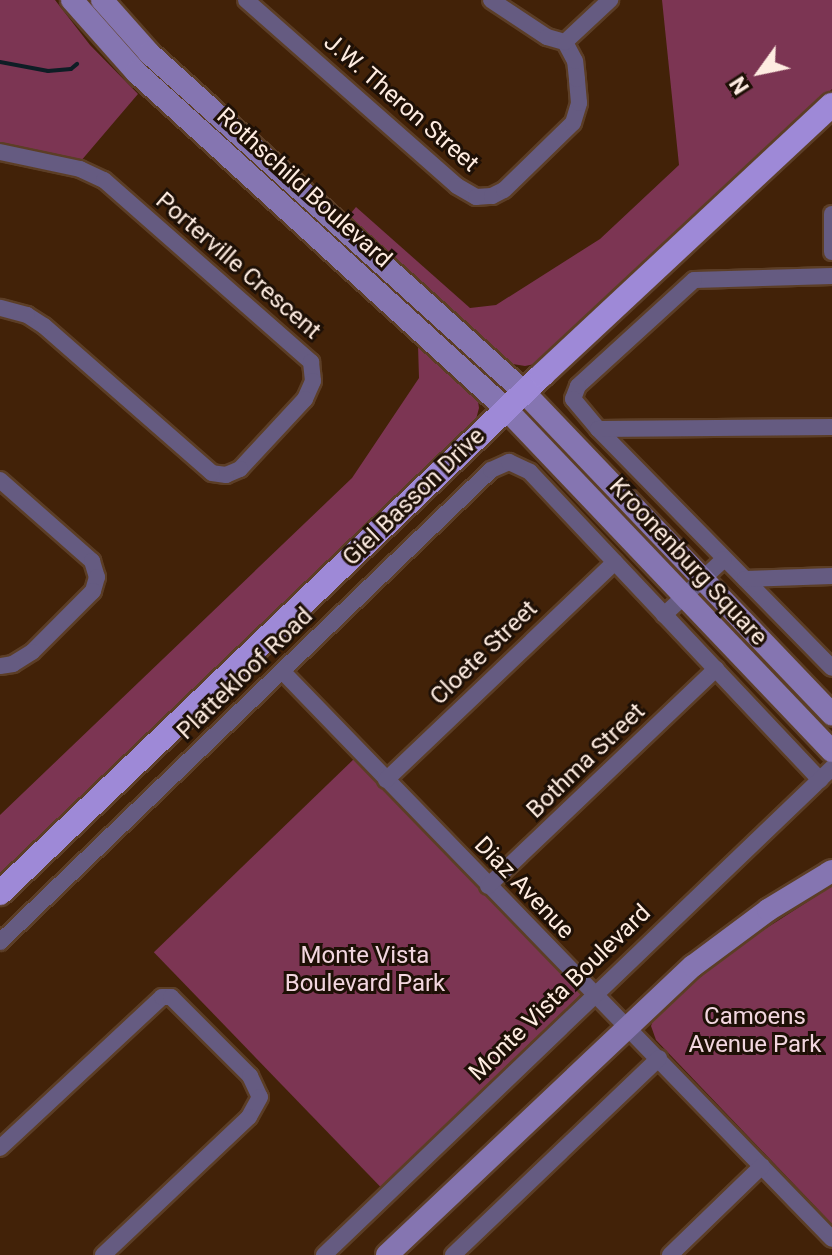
<!DOCTYPE html>
<style>
body{margin:0}
#map{position:relative;width:832px;height:1255px;overflow:hidden;background:#422208;font-family:Roboto,sans-serif}
div>[style]{position:absolute}
.green>*{inset:0;background:#7c3553;transform-origin:0 0}
.stream>*{height:4px;margin:-2px;padding:0 2px;transform-origin:2px;border-radius:2px;background:#0e1d25}
.roads{filter:drop-shadow(2px 0 #5c3e26) drop-shadow(-2px 0 #5c3e26) drop-shadow(0 2px #5c3e26) drop-shadow(0 -2px #5c3e26)}
.street>*{height:16px;margin:-8px;padding:0 8px;transform-origin:8px;border-radius:8px;background:#655b81}
.secondary>*{height:22px;margin:-11px;padding:0 11px;transform-origin:11px;border-radius:11px;background:#8575b1}
.primary>*{height:24px;margin:-12px;padding:0 12px;transform-origin:12px;border-radius:12px;background:#9e89d7}
span{translate:-50% -50%;white-space:nowrap;text-align:center;line-height:1.15;-webkit-text-stroke:6px #1e1006;paint-order:stroke}
.street-label{font-size:24px;color:#feece1}
.park-label{font-size:24px;color:#f2d6df}
.north{position:absolute;left:720px;top:32px;width:80px;height:80px;-webkit-text-stroke:6px #1e1006;paint-order:stroke;rotate:237deg;font-size:22px;font-weight:700;line-height:32px;text-align:center;color:#feece1}
.north::after{content:'';display:block;margin:auto;width:28px;height:36px;background:#feece1;clip-path:polygon(50% 0,100% 100%,50% 72%,0 100%)}
</style>
<div id="map">
<div class="green">
<i style="clip-path:polygon(0 0,55px 0,90px 45px,138px 94px,80px 162px,0 146px)"></i>
<i style="clip-path:polygon(662px 0,832px 0,832px 89px,540px 363px,525px 366px,507px 363px,346px 219px,356px 207px,470px 308px,496px 305px,600px 239px,679px 165px)"></i>
<i style="clip-path:polygon(424px 338px,477px 394px,479px 408px,475px 423px,0 880px,0 815px,352px 478px,419px 378px,418px 345px)"></i>
<i style="left:356px;top:757px;width:327px;height:281px;rotate:46deg"></i>
<i style="clip-path:polygon(832px 886px,832px 1224px,656px 1040px,651px 1026px,655px 1015px,728px 953px)"></i>
</div>
<div class="stream">
<i style="left:0;top:62px;width:49px;rotate:10.6deg"></i>
<i style="left:48px;top:71px;width:23px;rotate:-5deg"></i>
<i style="left:71px;top:69px;width:8px;rotate:-40deg"></i>
</div>
<div class="roads">
<div class="street">
<i style="left:246px;top:0;width:281px;rotate:41.4deg"></i>
<i style="left:457px;top:186px;width:22px;rotate:30deg"></i>
<i style="left:476px;top:197px;width:16px;rotate:-4deg"></i>
<i style="left:492px;top:196px;width:13px;rotate:-27deg"></i>
<i style="left:504px;top:190px;width:96px;rotate:-44.2deg"></i>
<i style="left:573px;top:123px;width:21px;rotate:-73deg"></i>
<i style="left:579px;top:103px;width:24px;rotate:-95deg"></i>
<i style="left:577px;top:79px;width:18px;rotate:-96deg"></i>
<i style="left:575px;top:61px;width:21px;rotate:-118deg"></i>
<i style="left:491px;top:0;width:67px;rotate:33.5deg"></i>
<i style="left:547px;top:37px;width:19px;rotate:16deg"></i>
<i style="left:565px;top:42px;width:62px;rotate:-43deg"></i>
<i style="left:0;top:152px;width:82px;rotate:12deg"></i>
<i style="left:80px;top:169px;width:26px;rotate:25deg"></i>
<i style="left:104px;top:180px;width:276px;rotate:41.3deg"></i>
<i style="left:311px;top:362px;width:19px;rotate:84deg"></i>
<i style="left:313px;top:381px;width:20px;rotate:114deg"></i>
<i style="left:305px;top:399px;width:96px;rotate:132.9deg"></i>
<i style="left:240px;top:469px;width:15px;rotate:157deg"></i>
<i style="left:226px;top:475px;width:14px;rotate:-172deg"></i>
<i style="left:212px;top:473px;width:223px;rotate:-138.8deg"></i>
<i style="left:44px;top:326px;width:20px;rotate:-147deg"></i>
<i style="left:27px;top:315px;width:28px;rotate:-165deg"></i>
<i style="left:832px;top:214px;width:38px;rotate:90deg"></i>
<i style="left:832px;top:276px;width:138px;rotate:178.3deg"></i>
<i style="left:694px;top:280px;width:157px;rotate:137.6deg"></i>
<i style="left:578px;top:386px;width:14px;rotate:111deg"></i>
<i style="left:573px;top:399px;width:39px;rotate:50deg"></i>
<i style="left:598px;top:429px;width:334px;rotate:45.6deg"></i>
<i style="left:598px;top:429px;width:234px;rotate:-0.5deg"></i>
<i style="left:0;top:480px;width:123px;rotate:41.4deg"></i>
<i style="left:92px;top:561px;width:17px;rotate:73deg"></i>
<i style="left:97px;top:577px;width:15px;rotate:106deg"></i>
<i style="left:93px;top:591px;width:86px;rotate:135deg"></i>
<i style="left:32px;top:652px;width:22px;rotate:148deg"></i>
<i style="left:13px;top:664px;width:13px;rotate:171deg"></i>
<i style="left:745px;top:579px;width:87px;rotate:-2deg"></i>
<i style="left:664px;top:615px;width:82px;rotate:-43deg"></i>
<i style="left:283px;top:672px;width:789px;rotate:45.92deg"></i>
<i style="left:386px;top:780px;width:316px;rotate:-43.6deg"></i>
<i style="left:488px;top:886px;width:315px;rotate:-43.6deg"></i>
<i style="left:0;top:942px;width:681px;rotate:-43.87deg"></i>
<i style="left:491px;top:470px;width:20px;rotate:-24deg"></i>
<i style="left:509px;top:462px;width:23px;rotate:25deg"></i>
<i style="left:530px;top:472px;width:423px;rotate:46.7deg"></i>
<i style="left:0;top:1148px;width:221px;rotate:-43deg"></i>
<i style="left:162px;top:997px;width:9px"></i>
<i style="left:171px;top:997px;width:112px;rotate:45deg"></i>
<i style="left:250px;top:1076px;width:23px;rotate:65deg"></i>
<i style="left:260px;top:1097px;width:23px;rotate:119deg"></i>
<i style="left:249px;top:1117px;width:201px;rotate:136.6deg"></i>
<i style="left:324px;top:1255px;width:704px;rotate:-43.79deg"></i>
<i style="left:453px;top:1255px;width:285px;rotate:-43.7deg"></i>
<i style="left:670px;top:1255px;width:128px;rotate:-44.1deg"></i>
</div>
<div class="secondary">
<i style="left:72px;top:0;width:96px;rotate:48.4deg"></i>
<i style="left:136px;top:72px;width:500px;rotate:42.33deg"></i>
<i style="left:506px;top:409px;width:472px;rotate:46.4deg"></i>
<i style="left:102px;top:0;width:71px;rotate:48.4deg"></i>
<i style="left:149px;top:53px;width:506px;rotate:42.11deg"></i>
<i style="left:524px;top:392px;width:446px;rotate:46.3deg"></i>
<i style="left:387px;top:1255px;width:421px;rotate:-43.4deg"></i>
<i style="left:693px;top:966px;width:94px;rotate:-36.7deg"></i>
<i style="left:768px;top:910px;width:75px;rotate:-31.4deg"></i>
</div>
<div class="primary">
<i style="left:0;top:893px;width:750px;rotate:-43.7deg"></i>
<i style="left:542px;top:375px;width:396px;rotate:-43deg"></i>
</div>
</div>
<div class="street-label">
<span style="left:401px;top:103px;rotate:41deg">J.W. Theron Street</span>
<span style="left:304px;top:188px;rotate:42deg">Rothschild Boulevard</span>
<span style="left:238px;top:266px;rotate:41deg">Porterville Crescent</span>
<span style="left:414px;top:497px;rotate:-44deg">Giel Basson Drive</span>
<span style="left:688px;top:562px;rotate:47deg">Kroonenburg Square</span>
<span style="left:484px;top:653px;rotate:-44deg">Cloete Street</span>
<span style="left:245px;top:674px;rotate:-44deg">Plattekloof Road</span>
<span style="left:586px;top:761px;rotate:-44deg">Bothma Street</span>
<span style="left:524px;top:888px;rotate:46deg">Diaz Avenue</span>
<span style="left:560px;top:993px;rotate:-44deg">Monte Vista Boulevard</span>
</div>
<div class="park-label">
<span style="left:365px;top:970px">Monte Vista<br>Boulevard Park</span>
<span style="left:755px;top:1031px">Camoens<br>Avenue Park</span>
</div>
<div class="north">N</div>
</div>
